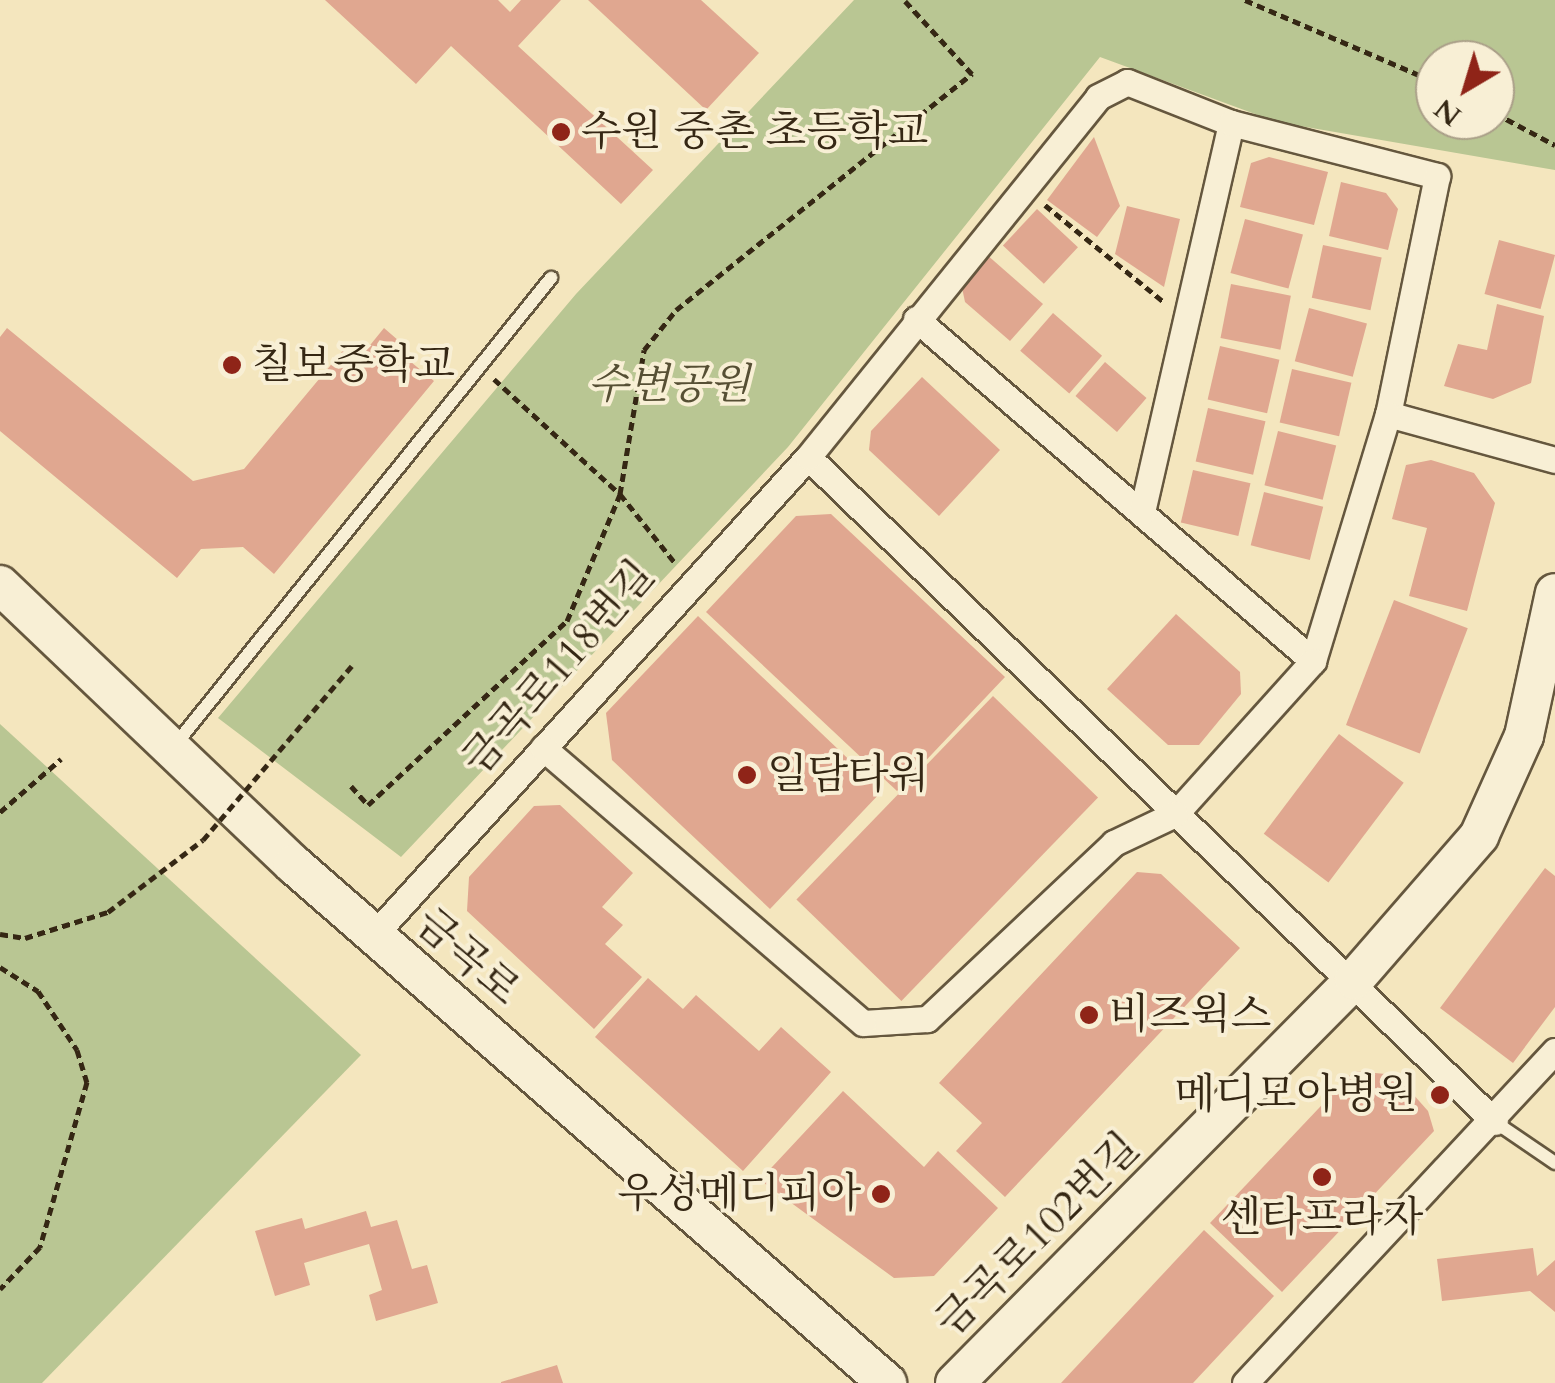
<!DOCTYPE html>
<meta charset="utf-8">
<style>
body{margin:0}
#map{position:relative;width:1555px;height:1383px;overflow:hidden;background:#f4e6be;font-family:Cardo,"Noto Serif KR",serif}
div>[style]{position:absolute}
.green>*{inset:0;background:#b9c693}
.building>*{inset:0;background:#e0a790;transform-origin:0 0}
.path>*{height:5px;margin-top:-2.5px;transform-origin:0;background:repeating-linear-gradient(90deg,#352714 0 8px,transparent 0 13px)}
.roads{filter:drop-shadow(2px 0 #65573e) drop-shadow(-2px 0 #65573e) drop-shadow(0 2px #65573e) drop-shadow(0 -2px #65573e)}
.lane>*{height:12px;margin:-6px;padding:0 6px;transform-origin:6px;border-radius:6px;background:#f8efd5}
.street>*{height:25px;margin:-12.5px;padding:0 12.5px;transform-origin:12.5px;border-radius:12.5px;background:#f8efd5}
.secondary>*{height:38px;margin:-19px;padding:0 19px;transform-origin:19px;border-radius:19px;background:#f8efd5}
.path-bridge>*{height:5px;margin-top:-2.5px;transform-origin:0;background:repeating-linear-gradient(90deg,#352714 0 8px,transparent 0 13px)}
.dots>*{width:28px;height:28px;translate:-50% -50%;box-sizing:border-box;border:5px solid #f8efd5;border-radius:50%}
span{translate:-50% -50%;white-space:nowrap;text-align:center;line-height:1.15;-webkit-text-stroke:8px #f8efd5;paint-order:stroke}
.poi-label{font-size:42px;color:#352714}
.left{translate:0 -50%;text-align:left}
.right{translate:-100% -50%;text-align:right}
.park-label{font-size:42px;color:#564f34;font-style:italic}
.street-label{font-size:42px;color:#352714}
.north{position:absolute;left:1415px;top:40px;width:100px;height:100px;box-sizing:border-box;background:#f8efd5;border:2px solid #aa9f88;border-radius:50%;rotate:218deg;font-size:28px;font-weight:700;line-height:40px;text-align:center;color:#352714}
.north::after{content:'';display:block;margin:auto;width:35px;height:45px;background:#8f2418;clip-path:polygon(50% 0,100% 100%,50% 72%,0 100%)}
</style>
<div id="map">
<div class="green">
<i style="clip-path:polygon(evenodd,854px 0,1555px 0,1555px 170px,1277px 122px,1100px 57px,788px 447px,401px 857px,218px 718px,576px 294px,854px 0,1495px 60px,1495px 120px,1435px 120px,1435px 60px,1495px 60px)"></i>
<i style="clip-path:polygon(0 724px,361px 1055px,42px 1383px,0 1383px)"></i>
</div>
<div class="building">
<i style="clip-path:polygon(325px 0,498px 0,510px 12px,521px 0,561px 0,518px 46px,653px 170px,621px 204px,451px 46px,416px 84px)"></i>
<i style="clip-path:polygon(588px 0,701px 0,759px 53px,706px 110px)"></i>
<i style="clip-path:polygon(1094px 137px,1120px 206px,1097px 237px,1047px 200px)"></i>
<i style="clip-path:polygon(1269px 157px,1328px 172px,1314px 225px,1240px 207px,1251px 163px)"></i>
<i style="clip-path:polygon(1341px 182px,1386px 193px,1398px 209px,1388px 250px,1329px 236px)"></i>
<i style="clip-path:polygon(1127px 206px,1180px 219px,1164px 287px,1115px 254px)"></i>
<i style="left:1037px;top:209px;width:56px;height:50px;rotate:43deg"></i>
<i style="left:1245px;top:219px;width:60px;height:56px;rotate:15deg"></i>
<i style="left:1499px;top:240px;width:58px;height:56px;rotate:15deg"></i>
<i style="left:1323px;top:245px;width:60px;height:54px;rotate:12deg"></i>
<i style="clip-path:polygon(986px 254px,1043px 304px,1010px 341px,965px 302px,961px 283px)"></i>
<i style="left:1231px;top:284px;width:61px;height:55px;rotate:11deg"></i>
<i style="clip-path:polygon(1497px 304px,1544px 316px,1531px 383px,1493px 399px,1444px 386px,1458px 344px,1487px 350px)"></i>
<i style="left:1309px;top:308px;width:60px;height:55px;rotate:15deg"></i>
<i style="left:1053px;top:313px;width:65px;height:50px;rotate:41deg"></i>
<i style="clip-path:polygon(7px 328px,193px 481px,244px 469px,345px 348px,358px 360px,384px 328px,399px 341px,394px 348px,434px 381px,274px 574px,243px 547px,201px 549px,177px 578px,0 431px,0 337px)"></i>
<i style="left:1220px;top:346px;width:61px;height:55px;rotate:13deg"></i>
<i style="left:1105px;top:362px;width:55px;height:45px;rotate:41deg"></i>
<i style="left:1292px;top:369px;width:61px;height:55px;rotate:13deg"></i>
<i style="clip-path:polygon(922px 377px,1000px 450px,939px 516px,869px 450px,871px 431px)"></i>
<i style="left:1208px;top:408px;width:59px;height:55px;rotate:13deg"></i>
<i style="left:1278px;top:431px;width:60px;height:56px;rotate:14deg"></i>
<i style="clip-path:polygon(1431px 460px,1474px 473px,1495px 503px,1467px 611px,1409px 596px,1427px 528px,1392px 519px,1406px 465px)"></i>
<i style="left:1193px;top:470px;width:59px;height:54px;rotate:13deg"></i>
<i style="left:1264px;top:492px;width:61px;height:55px;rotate:14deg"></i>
<i style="clip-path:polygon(831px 514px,1005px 677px,897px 791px,706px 612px,796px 516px)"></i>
<i style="left:1394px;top:600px;width:79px;height:134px;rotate:21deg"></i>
<i style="clip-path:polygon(1176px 614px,1240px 672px,1241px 694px,1199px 745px,1168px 745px,1107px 689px)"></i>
<i style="clip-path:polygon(698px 616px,882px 791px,770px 909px,612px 760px,606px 713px)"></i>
<i style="left:993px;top:696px;width:146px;height:283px;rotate:44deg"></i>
<i style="left:1339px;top:734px;width:81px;height:125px;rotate:37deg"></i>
<i style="clip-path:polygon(560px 805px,633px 873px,602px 907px,623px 925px,605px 944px,642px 977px,594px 1029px,467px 911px,469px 877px,534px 806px)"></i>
<i style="clip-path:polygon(1545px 868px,1555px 876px,1555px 1007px,1513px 1063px,1440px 1008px)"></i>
<i style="clip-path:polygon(1137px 872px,1161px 874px,1240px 948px,1005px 1197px,956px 1151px,982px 1123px,939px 1083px)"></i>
<i style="clip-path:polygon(648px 978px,683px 1009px,696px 995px,759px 1051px,781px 1027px,831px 1072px,743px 1171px,595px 1037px)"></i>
<i style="clip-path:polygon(1354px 1071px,1396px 1075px,1428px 1111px,1434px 1131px,1282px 1292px,1210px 1223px)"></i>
<i style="clip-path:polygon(843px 1091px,924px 1167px,938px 1151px,998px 1208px,934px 1276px,894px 1278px,760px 1180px)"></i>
<i style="clip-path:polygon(366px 1211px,371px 1227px,397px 1220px,412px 1269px,427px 1265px,438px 1303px,376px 1321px,369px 1295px,382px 1290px,369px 1244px,304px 1263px,310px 1285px,275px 1296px,255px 1231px,302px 1218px,305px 1229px)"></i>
<i style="clip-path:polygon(1204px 1230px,1274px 1296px,1193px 1383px,1061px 1383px)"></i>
<i style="clip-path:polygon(1533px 1248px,1537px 1276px,1555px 1260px,1555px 1312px,1530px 1291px,1442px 1301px,1437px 1259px)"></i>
<i style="clip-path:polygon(557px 1365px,563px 1383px,501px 1383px,501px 1382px)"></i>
</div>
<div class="path">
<i style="left:1245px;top:0;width:207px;rotate:23.3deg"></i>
<i style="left:1495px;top:113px;width:68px;rotate:28.1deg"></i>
<i style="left:1045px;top:205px;width:154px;rotate:39.2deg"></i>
<i style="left:494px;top:379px;width:171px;rotate:42.4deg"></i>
<i style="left:620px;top:494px;width:88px;rotate:51.4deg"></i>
<i style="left:351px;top:786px;width:25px;rotate:48deg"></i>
<i style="left:368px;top:805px;width:271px;rotate:-42.8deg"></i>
<i style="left:567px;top:621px;width:138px;rotate:-67.3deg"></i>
<i style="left:620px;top:494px;width:146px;rotate:-80.5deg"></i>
<i style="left:644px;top:350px;width:51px;rotate:-51.3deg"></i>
<i style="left:676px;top:310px;width:379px;rotate:-38.6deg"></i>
<i style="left:972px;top:74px;width:99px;rotate:-132.5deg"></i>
<i style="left:0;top:812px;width:81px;rotate:-41deg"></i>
<i style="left:0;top:934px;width:25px;rotate:9deg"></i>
<i style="left:0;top:967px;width:45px;rotate:32.3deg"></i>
<i style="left:38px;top:991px;width:71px;rotate:56.5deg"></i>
<i style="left:77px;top:1050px;width:34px;rotate:73deg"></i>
<i style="left:87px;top:1082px;width:172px;rotate:105.9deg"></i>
<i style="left:40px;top:1247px;width:58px;rotate:133.6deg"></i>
</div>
<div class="roads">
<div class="lane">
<i style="left:175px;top:745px;width:600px;rotate:-51.16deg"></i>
<i style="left:1495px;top:1122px;width:73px;rotate:34.3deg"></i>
</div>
<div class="street">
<i style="left:916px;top:319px;width:524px;rotate:40.74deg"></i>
<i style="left:1388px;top:414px;width:173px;rotate:15.4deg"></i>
<i style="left:808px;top:457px;width:956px;rotate:44.07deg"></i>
<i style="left:1142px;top:512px;width:399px;rotate:-77.1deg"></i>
<i style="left:373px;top:936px;width:647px;rotate:-47.76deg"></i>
<i style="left:808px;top:457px;width:462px;rotate:-51.1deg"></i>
<i style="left:1098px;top:97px;width:33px;rotate:-27deg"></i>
<i style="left:1127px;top:82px;width:112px;rotate:21.5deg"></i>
<i style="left:1231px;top:123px;width:213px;rotate:14.4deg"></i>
<i style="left:1437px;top:176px;width:243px;rotate:101.6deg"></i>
<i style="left:1388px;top:414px;width:258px;rotate:106.9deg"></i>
<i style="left:1313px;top:661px;width:206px;rotate:132deg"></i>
<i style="left:1175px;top:814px;width:68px;rotate:154.6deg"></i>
<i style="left:1114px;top:843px;width:257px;rotate:136.7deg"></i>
<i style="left:927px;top:1019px;width:64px;rotate:176.4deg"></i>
<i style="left:863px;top:1023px;width:422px;rotate:-139.3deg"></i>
<i style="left:1245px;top:1383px;width:454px;rotate:-47deg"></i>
</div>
<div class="secondary">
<i style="left:0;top:585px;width:405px;rotate:43.6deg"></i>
<i style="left:293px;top:864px;width:789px;rotate:41.14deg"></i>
<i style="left:955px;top:1383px;width:567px;rotate:-45.29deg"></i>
<i style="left:1354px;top:980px;width:191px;rotate:-49deg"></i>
<i style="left:1479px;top:836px;width:110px;rotate:-65.8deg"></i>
<i style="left:1524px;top:736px;width:146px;rotate:-77.8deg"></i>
</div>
</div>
<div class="path-bridge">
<i style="left:25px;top:938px;width:87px;rotate:-17.4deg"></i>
<i style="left:108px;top:912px;width:119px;rotate:-37.2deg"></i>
<i style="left:203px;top:840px;width:234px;rotate:-49.5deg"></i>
</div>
<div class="dots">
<i style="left:561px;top:132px;background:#8f2418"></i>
<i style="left:232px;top:365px;background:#8f2418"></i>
<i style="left:747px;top:775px;background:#8f2418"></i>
<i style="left:1089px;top:1015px;background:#8f2418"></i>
<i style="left:1440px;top:1095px;background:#8f2418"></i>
<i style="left:1322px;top:1177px;background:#8f2418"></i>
<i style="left:881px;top:1194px;background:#8f2418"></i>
</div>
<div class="poi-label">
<span class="left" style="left:581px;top:132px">수원 중촌 초등학교</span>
<span class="left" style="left:252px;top:365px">칠보중학교</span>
<span class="left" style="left:767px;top:775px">일담타워</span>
<span class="left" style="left:1109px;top:1015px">비즈윅스</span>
<span class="right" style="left:1418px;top:1095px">메디모아병원</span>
<span class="right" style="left:861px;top:1194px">우성메디피아</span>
<span style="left:1322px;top:1218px">센타프라자</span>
</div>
<div class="park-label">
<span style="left:669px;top:385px">수변공원</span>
</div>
<div class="street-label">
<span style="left:559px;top:668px;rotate:-49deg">금곡로118번길</span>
<span style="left:467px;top:957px;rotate:41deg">금곡로</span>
<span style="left:1038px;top:1235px;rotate:-45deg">금곡로102번길</span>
</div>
<div class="north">N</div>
</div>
